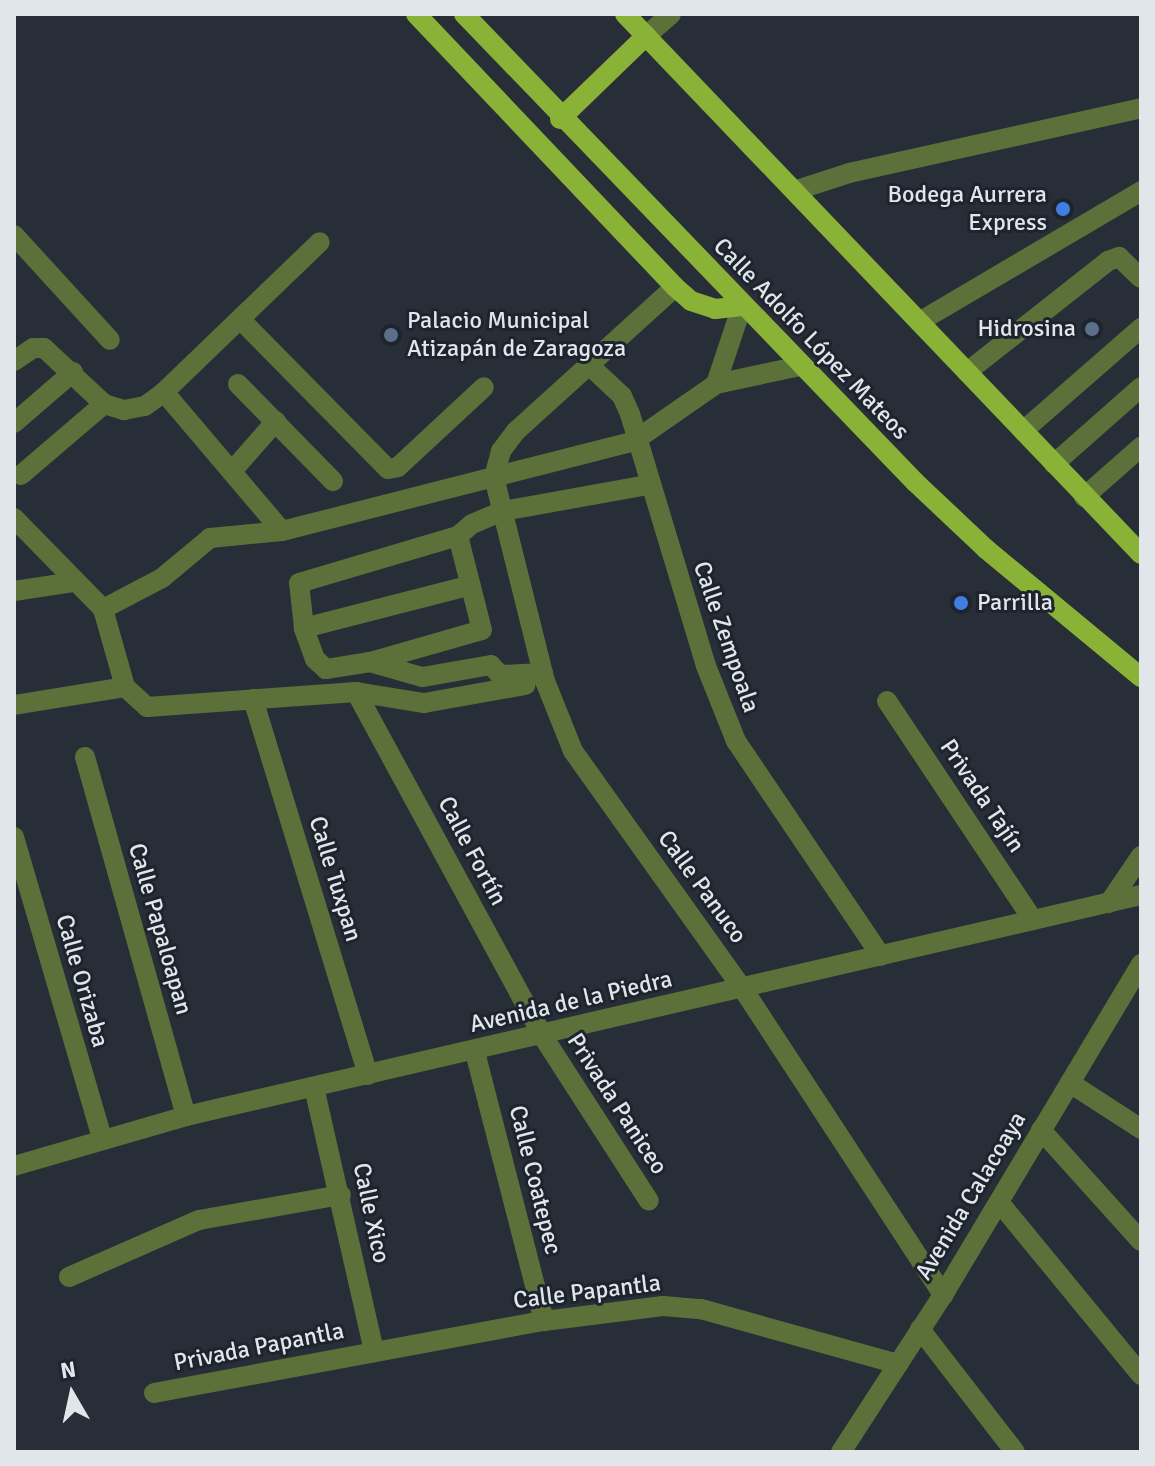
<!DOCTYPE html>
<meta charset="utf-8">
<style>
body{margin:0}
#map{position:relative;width:1155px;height:1466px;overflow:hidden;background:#282e37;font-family:Signika,sans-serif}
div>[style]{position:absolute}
.minor>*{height:20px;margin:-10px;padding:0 10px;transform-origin:10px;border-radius:10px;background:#5c703a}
.major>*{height:20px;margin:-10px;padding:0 10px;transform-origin:10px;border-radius:10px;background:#89b237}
.dots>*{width:22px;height:22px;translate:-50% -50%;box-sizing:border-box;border:4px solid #1e242d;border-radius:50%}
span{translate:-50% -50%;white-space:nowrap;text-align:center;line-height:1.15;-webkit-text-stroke:6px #1e242d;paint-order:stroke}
.poi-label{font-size:24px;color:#e1e6eb}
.right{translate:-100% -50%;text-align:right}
.left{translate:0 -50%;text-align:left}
.street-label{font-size:24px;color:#e1e6eb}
.frame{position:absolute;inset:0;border:16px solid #e1e6eb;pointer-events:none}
.north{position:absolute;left:32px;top:1354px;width:80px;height:80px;-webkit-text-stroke:6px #1e242d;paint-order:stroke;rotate:351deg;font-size:22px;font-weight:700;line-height:32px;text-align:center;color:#e1e6eb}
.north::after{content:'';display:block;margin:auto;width:28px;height:36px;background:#e1e6eb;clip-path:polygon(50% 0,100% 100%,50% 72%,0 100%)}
</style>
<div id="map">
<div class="minor">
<i style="left:646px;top:36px;width:33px;rotate:-41deg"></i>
<i style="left:797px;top:190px;width:55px;rotate:-18.1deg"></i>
<i style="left:849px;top:173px;width:299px;rotate:-12.5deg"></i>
<i style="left:14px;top:235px;width:142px;rotate:47.6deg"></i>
<i style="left:675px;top:287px;width:215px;rotate:137.8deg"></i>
<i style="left:516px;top:431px;width:25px;rotate:127deg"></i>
<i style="left:501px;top:451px;width:27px;rotate:105deg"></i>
<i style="left:494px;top:477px;width:210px;rotate:76deg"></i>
<i style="left:545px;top:681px;width:75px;rotate:68.2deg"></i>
<i style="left:573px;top:751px;width:292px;rotate:54.5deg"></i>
<i style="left:743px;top:989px;width:366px;rotate:56.8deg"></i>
<i style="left:240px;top:319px;width:211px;rotate:45.4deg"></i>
<i style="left:388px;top:469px;width:10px;rotate:-11deg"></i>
<i style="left:398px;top:467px;width:117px;rotate:-42.9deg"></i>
<i style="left:919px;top:322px;width:258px;rotate:-30.5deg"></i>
<i style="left:14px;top:361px;width:23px;rotate:-34deg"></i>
<i style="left:33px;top:348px;width:11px"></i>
<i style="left:44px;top:348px;width:82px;rotate:43deg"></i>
<i style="left:589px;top:365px;width:45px;rotate:43.2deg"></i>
<i style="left:622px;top:396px;width:20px;rotate:66deg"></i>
<i style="left:630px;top:414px;width:263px;rotate:73.2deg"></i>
<i style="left:706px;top:666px;width:81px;rotate:68.2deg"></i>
<i style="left:736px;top:741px;width:259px;rotate:56deg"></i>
<i style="left:967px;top:372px;width:179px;rotate:-38.2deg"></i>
<i style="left:1108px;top:261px;width:12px;rotate:-20deg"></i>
<i style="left:1119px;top:257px;width:30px;rotate:44deg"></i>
<i style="left:238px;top:384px;width:136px;rotate:45.6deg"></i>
<i style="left:716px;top:384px;width:82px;rotate:-71.6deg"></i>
<i style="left:164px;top:392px;width:182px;rotate:49.7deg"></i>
<i style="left:14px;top:423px;width:78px;rotate:-40.8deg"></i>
<i style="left:1023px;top:431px;width:157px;rotate:-41.1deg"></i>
<i style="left:1054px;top:464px;width:116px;rotate:-41.5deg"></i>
<i style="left:233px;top:470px;width:65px;rotate:-48.7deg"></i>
<i style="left:21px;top:475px;width:109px;rotate:-40.5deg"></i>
<i style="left:104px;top:404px;width:21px;rotate:17deg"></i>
<i style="left:124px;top:410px;width:21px;rotate:-11deg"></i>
<i style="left:145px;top:406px;width:24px;rotate:-36deg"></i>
<i style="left:164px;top:392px;width:216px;rotate:-43.9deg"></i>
<i style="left:1084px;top:497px;width:76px;rotate:-41.3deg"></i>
<i style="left:14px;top:518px;width:127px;rotate:45.6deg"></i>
<i style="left:103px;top:609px;width:81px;rotate:74.2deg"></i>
<i style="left:125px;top:687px;width:30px;rotate:42deg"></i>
<i style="left:147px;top:707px;width:210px;rotate:-4.1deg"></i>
<i style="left:356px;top:692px;width:69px;rotate:9.2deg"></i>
<i style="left:424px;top:703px;width:103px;rotate:-10.1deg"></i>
<i style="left:14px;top:591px;width:61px;rotate:-8.5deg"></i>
<i style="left:103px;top:609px;width:67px;rotate:-27.7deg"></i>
<i style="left:162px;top:578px;width:62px;rotate:-39.8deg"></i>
<i style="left:210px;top:538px;width:72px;rotate:-5.6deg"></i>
<i style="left:282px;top:531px;width:363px;rotate:-14.3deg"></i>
<i style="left:634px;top:441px;width:100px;rotate:-34.8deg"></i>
<i style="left:716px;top:384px;width:86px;rotate:-12.1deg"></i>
<i style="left:304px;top:628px;width:172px;rotate:-14.4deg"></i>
<i style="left:370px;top:662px;width:116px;rotate:-15.9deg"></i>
<i style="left:482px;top:630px;width:97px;rotate:-104.3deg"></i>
<i style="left:543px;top:673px;width:43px;rotate:177.3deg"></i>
<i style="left:500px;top:675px;width:13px;rotate:-132deg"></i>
<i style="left:491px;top:665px;width:70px;rotate:170.1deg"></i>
<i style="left:422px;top:677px;width:54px;rotate:-163.9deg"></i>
<i style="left:370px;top:662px;width:45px;rotate:171deg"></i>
<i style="left:326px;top:669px;width:15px;rotate:-138deg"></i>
<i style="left:315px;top:659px;width:33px;rotate:-110deg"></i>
<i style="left:304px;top:628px;width:45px;rotate:-96.3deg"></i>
<i style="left:299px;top:583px;width:166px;rotate:-16.5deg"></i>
<i style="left:458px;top:536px;width:18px;rotate:-41deg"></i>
<i style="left:472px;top:524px;width:34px;rotate:-23deg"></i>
<i style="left:503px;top:511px;width:146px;rotate:-10.2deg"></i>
<i style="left:356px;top:692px;width:390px;rotate:61.5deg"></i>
<i style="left:542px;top:1035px;width:197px;rotate:57.2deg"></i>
<i style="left:253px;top:699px;width:393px;rotate:73deg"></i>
<i style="left:887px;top:701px;width:263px;rotate:56.3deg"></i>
<i style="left:14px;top:705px;width:112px;rotate:-9.2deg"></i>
<i style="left:85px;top:757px;width:373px;rotate:74.3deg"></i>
<i style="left:14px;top:837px;width:314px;rotate:73.7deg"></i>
<i style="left:1109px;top:903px;width:57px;rotate:-55.8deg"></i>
<i style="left:475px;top:1052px;width:278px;rotate:75.6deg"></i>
<i style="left:1070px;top:1083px;width:85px;rotate:32.9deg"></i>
<i style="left:314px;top:1087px;width:272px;rotate:77.2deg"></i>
<i style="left:1041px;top:1130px;width:149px;rotate:48deg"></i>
<i style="left:14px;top:1166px;width:179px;rotate:-16.2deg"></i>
<i style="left:186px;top:1116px;width:980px;rotate:-13.03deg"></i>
<i style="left:999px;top:1202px;width:224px;rotate:50.6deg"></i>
<i style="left:69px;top:1277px;width:142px;rotate:-23.7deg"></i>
<i style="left:199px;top:1220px;width:144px;rotate:-10deg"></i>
<i style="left:920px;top:1329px;width:155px;rotate:52.3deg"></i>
<i style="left:154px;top:1393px;width:397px;rotate:-10.5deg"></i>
<i style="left:544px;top:1321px;width:120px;rotate:-7.2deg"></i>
<i style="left:663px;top:1306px;width:38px;rotate:5deg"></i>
<i style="left:701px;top:1309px;width:205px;rotate:15.6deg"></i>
<i style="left:841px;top:1452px;width:187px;rotate:-57deg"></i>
<i style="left:943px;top:1295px;width:386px;rotate:-59.1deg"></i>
</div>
<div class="major">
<i style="left:416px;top:14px;width:376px;rotate:46.5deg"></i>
<i style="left:675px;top:287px;width:21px;rotate:41deg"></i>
<i style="left:691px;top:301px;width:25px;rotate:18deg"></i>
<i style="left:715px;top:309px;width:27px;rotate:-6deg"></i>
<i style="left:464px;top:14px;width:650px;rotate:46.06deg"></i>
<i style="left:915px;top:482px;width:98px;rotate:43.3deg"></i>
<i style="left:986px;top:549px;width:201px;rotate:39.6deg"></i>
<i style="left:625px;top:14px;width:747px;rotate:46.3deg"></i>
<i style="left:560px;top:119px;width:120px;rotate:-44deg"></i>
</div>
<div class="dots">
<i style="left:1063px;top:209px;background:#3f7fe0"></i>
<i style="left:1092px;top:329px;background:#5c6f8a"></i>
<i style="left:391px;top:335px;background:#5c6f8a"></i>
<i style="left:961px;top:603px;background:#3f7fe0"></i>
</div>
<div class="poi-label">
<span class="right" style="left:1047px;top:209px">Bodega Aurrera<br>Express</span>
<span class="left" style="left:407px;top:335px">Palacio Municipal<br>Atizapán de Zaragoza</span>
<span class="right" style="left:1076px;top:329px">Hidrosina</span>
<span class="left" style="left:977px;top:603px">Parrilla</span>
</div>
<div class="street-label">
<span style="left:811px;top:339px;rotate:46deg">Calle Adolfo López Mateos</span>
<span style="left:726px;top:637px;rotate:71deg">Calle Zempoala</span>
<span style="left:982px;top:796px;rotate:56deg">Privada Tajín</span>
<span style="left:472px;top:851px;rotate:62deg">Calle Fortín</span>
<span style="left:335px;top:879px;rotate:73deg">Calle Tuxpan</span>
<span style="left:702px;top:887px;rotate:54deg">Calle Panuco</span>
<span style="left:160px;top:929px;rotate:74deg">Calle Papaloapan</span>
<span style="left:82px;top:981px;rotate:74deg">Calle Orizaba</span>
<span style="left:571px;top:1002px;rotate:-13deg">Avenida de la Piedra</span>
<span style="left:617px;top:1104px;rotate:57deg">Privada Paniceo</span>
<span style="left:535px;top:1180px;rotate:76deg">Calle Coatepec</span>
<span style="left:971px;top:1196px;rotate:-59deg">Avenida Calacoaya</span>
<span style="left:371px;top:1213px;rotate:78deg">Calle Xico</span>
<span style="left:587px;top:1292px;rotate:-7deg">Calle Papantla</span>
<span style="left:259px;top:1347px;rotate:-11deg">Privada Papantla</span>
</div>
<div class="frame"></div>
<div class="north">N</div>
</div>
